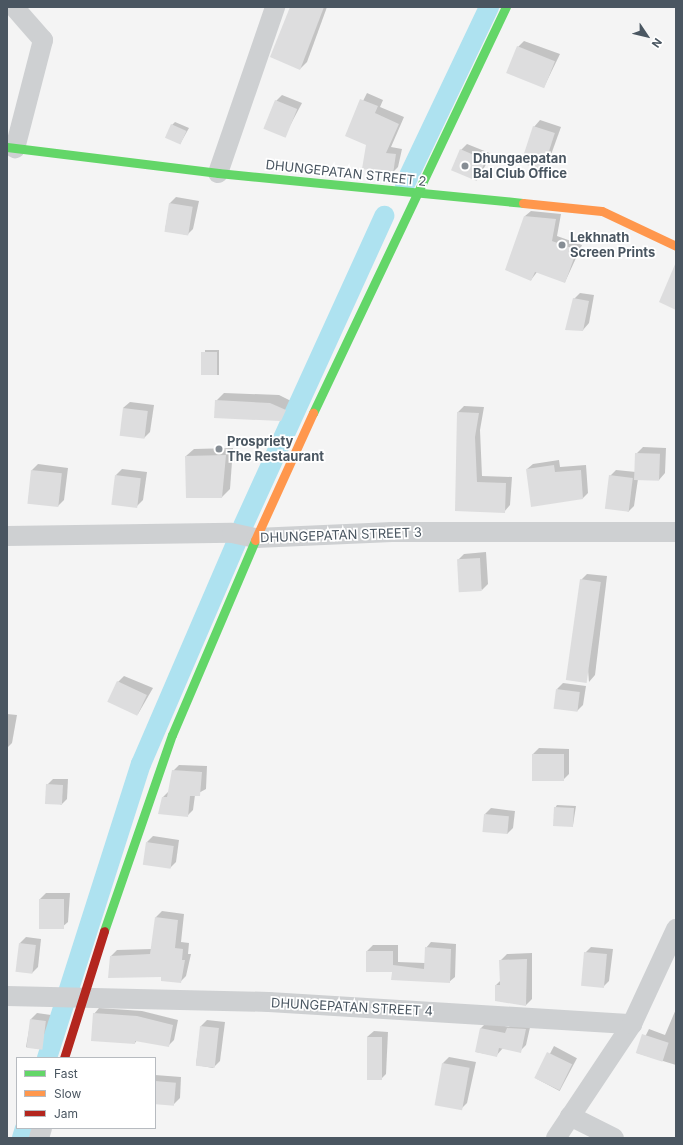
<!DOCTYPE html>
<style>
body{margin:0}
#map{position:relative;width:683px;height:1145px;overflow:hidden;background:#f4f4f4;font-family:Inter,sans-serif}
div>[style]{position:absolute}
.shadow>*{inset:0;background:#0003;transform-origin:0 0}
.canal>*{height:20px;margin:-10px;padding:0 10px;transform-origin:10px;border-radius:10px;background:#aee2f0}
.building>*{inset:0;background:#ddddde;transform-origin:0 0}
.street>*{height:20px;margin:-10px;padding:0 10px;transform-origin:10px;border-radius:10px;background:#ced0d2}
.fast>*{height:9px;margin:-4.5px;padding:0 4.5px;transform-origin:4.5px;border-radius:4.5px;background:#63d668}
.slow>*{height:9px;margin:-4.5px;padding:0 4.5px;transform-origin:4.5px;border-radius:4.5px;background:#ff974d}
.jam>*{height:9px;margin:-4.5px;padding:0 4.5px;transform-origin:4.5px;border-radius:4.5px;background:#b3261e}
.dots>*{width:11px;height:11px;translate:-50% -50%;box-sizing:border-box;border:2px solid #fff;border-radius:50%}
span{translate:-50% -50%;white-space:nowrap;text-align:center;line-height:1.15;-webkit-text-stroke:3.5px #fff;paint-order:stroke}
.poi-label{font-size:13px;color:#4a5661;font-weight:700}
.left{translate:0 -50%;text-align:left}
.street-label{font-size:13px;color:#4a5661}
.frame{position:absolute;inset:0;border:8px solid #4a5661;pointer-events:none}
.legend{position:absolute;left:16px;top:1057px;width:140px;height:72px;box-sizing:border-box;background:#fff;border:1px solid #b7bbc0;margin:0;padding:5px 7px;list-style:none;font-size:12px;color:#4a5661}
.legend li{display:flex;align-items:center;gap:8px;height:20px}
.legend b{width:20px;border:1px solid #b7bbc0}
.north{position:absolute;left:627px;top:16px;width:40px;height:40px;-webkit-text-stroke:3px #fff;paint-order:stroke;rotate:125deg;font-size:11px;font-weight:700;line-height:16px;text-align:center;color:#4a5661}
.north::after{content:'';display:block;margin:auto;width:14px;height:18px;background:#4a5661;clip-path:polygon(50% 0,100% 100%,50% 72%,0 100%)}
</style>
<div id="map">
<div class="shadow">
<i style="clip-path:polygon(292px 7px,327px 7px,307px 62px,300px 69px)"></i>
<i style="clip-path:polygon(524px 41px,560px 54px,544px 87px,518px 47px)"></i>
<i style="clip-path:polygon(367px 93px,383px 100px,380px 107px,404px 117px,391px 147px,402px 149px,398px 167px,392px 173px,368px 145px,346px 135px)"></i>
<i style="clip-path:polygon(282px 95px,302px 103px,284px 137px,276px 101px)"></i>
<i style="clip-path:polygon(540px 120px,561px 127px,548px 163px,542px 169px,534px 127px)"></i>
<i style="clip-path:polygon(175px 122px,189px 128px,180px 144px,172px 125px)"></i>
<i style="clip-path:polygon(467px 144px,492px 154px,477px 180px,461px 150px)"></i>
<i style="clip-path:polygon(176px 197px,199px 201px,193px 229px,187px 235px,165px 230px,170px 203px)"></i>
<i style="clip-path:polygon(531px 211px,561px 214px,557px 236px,582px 245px,565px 282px,537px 272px,531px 280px,525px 216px)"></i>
<i style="clip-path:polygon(580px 293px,594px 295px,589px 323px,583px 330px,574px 299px)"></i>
<i style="left:205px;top:350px;width:14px;height:25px"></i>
<i style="clip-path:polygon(224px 393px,279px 395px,293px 402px,280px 420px,216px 401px)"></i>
<i style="clip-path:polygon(130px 402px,154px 405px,150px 432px,144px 438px,123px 408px)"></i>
<i style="clip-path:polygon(464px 406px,484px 407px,480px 430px,482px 476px,512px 477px,510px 505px,504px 512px,456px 510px,458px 412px)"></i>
<i style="clip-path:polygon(643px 447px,666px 448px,665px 473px,659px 480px,638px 479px,634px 506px,628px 512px,610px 476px,616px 470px,636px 472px,636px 454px)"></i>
<i style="clip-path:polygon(233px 448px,230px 489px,222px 497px,186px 456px,194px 449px)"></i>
<i style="clip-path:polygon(559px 460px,560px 467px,586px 465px,588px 493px,582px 499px,527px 469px,533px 464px)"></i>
<i style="clip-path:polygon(38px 464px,68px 468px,64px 500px,58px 506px,28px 503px,32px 470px)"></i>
<i style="clip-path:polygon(122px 469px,147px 472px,143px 500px,137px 506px,116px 475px)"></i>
<i style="clip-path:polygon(486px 552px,488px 584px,482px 590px,458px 560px,464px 554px)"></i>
<i style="clip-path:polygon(587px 574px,607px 576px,595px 675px,589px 682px,581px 580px)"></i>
<i style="clip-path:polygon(124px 676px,153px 688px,138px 714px,118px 682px)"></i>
<i style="clip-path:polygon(563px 683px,586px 686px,583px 705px,577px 711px,557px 689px)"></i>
<i style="clip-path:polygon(7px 714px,17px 715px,12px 743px,7px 748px)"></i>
<i style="clip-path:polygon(539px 748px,569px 749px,569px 774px,563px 780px,533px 754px)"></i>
<i style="clip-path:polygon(179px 765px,207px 766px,206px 789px,195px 795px,193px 810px,187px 816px,163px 797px,169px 791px,173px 771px)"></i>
<i style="clip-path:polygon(53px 779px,68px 779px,67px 799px,61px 805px,47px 785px)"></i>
<i style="clip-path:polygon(557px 805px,576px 806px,573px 825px,555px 808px)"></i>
<i style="clip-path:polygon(491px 808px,515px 811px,513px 828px,507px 834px,485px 814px)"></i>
<i style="clip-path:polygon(153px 836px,179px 840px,176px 862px,170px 868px,147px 842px)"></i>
<i style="clip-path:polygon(46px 893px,70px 893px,68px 922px,61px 928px,40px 899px)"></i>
<i style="clip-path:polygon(162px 911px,184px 914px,181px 942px,189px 943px,188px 954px,191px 954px,186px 976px,180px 982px,162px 976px,109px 977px,111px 956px,117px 950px,152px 949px,156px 917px)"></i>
<i style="clip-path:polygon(26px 937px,41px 939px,38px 967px,32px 973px,20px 943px)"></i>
<i style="clip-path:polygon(431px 942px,456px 944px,455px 977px,449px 982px,394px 969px,367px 971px,367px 951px,373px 945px,398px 945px,398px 962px,425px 963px,426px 948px)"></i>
<i style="clip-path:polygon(591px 947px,613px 949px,609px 981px,603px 987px,585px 953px)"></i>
<i style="clip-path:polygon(532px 953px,532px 999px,526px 1005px,496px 985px,501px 980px,500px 961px,507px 954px)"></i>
<i style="clip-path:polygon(99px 1008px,142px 1011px,178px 1020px,174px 1040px,168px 1046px,137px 1040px,135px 1043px,94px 1014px)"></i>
<i style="clip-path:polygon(676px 1009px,676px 1065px,637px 1053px,649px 1029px,665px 1035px)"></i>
<i style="clip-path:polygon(37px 1013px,51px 1015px,47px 1043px,41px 1049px,26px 1047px,31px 1019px)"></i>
<i style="clip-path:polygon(207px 1020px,225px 1022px,220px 1061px,213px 1068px,196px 1065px,201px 1026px)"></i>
<i style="clip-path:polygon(487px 1022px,509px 1027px,514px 1022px,531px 1023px,526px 1045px,520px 1051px,503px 1048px,496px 1056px,476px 1052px,481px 1028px)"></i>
<i style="clip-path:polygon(374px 1031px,388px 1032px,386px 1074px,380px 1080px,367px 1037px)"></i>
<i style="left:554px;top:1046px;width:26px;height:37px;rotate:28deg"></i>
<i style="clip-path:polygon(449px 1057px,476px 1062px,467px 1103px,461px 1109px,443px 1063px)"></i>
<i style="clip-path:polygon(155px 1075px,181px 1077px,180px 1098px,174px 1104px,155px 1103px)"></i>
</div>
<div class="canal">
<i style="left:405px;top:184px;width:196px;rotate:-64.6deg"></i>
<i style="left:243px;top:526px;width:341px;rotate:-65.5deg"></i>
<i style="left:47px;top:1058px;width:309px;rotate:-72.3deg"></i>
<i style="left:141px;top:764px;width:241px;rotate:-66.7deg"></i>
<i style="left:22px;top:1138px;width:10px;rotate:-73deg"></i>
</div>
<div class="building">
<i style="clip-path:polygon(290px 7px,324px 7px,300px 70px,270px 57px)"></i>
<i style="left:517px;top:46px;width:41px;height:29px;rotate:22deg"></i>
<i style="clip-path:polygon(360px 99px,378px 106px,375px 113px,399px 124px,386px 153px,396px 154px,393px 174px,362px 169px,366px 145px,345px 136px)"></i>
<i style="left:275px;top:100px;width:24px;height:31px;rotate:22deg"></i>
<i style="left:171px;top:124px;width:17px;height:15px;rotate:24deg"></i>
<i style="left:533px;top:126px;width:23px;height:39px;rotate:18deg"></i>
<i style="left:460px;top:149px;width:28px;height:23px;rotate:23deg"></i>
<i style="left:169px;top:203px;width:24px;height:29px;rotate:9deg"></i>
<i style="clip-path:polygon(524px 216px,556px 219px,552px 241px,577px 250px,565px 283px,535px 272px,531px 281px,505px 270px)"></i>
<i style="clip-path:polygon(676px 262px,676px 310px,659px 302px)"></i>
<i style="clip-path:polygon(573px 298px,589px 301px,583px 331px,565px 330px)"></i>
<i style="left:217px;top:352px;width:23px;height:16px;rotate:90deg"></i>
<i style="clip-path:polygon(215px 400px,270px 403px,286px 410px,281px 421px,214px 418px)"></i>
<i style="left:123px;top:408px;width:25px;height:28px;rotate:7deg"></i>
<i style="clip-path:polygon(457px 412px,479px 413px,475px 437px,477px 482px,506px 483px,505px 513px,455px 511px)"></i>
<i style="left:635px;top:453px;width:25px;height:27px;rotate:2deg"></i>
<i style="clip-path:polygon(226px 455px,222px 498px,186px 498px,185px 456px)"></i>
<i style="clip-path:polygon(554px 465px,555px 472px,581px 470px,583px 499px,531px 507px,526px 469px)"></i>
<i style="left:31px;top:470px;width:31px;height:34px;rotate:6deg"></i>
<i style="left:115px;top:475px;width:26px;height:30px;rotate:7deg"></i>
<i style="left:609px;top:475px;width:24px;height:34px;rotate:7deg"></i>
<i style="left:480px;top:558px;width:33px;height:23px;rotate:87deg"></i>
<i style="left:580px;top:579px;width:21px;height:102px;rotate:8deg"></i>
<i style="left:117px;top:681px;width:33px;height:23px;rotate:25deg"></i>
<i style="left:556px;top:689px;width:24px;height:20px;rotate:7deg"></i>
<i style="left:532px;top:754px;width:32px;height:27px"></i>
<i style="clip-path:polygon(172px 770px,202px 772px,200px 796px,190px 796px,188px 817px,158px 814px,162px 797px,167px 797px)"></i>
<i style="left:46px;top:784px;width:17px;height:20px;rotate:3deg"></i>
<i style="left:554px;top:807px;width:20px;height:19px;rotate:3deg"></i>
<i style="left:484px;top:814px;width:25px;height:18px;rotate:5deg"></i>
<i style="left:146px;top:842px;width:28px;height:23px;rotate:8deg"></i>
<i style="left:39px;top:899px;width:25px;height:30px"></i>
<i style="clip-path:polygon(155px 917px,178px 920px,175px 948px,183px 949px,182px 960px,185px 960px,181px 983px,161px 981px,161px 977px,108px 978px,110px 956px,150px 954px)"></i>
<i style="left:19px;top:943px;width:17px;height:29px;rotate:7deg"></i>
<i style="clip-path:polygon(425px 947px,451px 949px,450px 983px,391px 980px,393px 965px,424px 969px)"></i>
<i style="left:366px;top:951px;width:27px;height:21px"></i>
<i style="left:584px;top:952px;width:23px;height:34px;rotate:5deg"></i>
<i style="clip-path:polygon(527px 959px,526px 1006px,495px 1001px,495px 985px,500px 985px,499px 960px)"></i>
<i style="clip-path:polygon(93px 1013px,137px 1016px,173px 1025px,169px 1047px,135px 1041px,135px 1044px,91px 1041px)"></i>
<i style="left:30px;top:1019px;width:16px;height:29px;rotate:7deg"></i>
<i style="left:200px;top:1026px;width:19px;height:40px;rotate:6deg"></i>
<i style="clip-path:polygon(480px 1028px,505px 1033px,507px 1028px,526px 1029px,521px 1053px,499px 1048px,497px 1057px,475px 1052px)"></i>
<i style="left:642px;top:1034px;width:28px;height:20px;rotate:18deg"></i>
<i style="left:367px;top:1037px;width:15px;height:43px"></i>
<i style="left:547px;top:1052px;width:28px;height:29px;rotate:26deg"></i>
<i style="left:442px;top:1063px;width:28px;height:43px;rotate:10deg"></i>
<i style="left:155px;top:1081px;width:21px;height:23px;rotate:5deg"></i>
</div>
<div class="street">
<i style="left:14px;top:7px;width:44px;rotate:48.7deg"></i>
<i style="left:43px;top:40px;width:112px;rotate:104.5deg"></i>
<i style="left:218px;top:173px;width:176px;rotate:-71deg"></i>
<i style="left:7px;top:536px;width:225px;rotate:-0.8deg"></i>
<i style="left:232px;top:533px;width:25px;rotate:12deg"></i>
<i style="left:256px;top:538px;width:136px;rotate:-2.5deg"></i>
<i style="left:392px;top:532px;width:284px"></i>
<i style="left:7px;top:996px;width:262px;rotate:1.3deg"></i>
<i style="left:269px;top:1002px;width:364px;rotate:3.5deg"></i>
<i style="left:570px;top:1116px;width:49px;rotate:26.6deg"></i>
<i style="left:39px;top:1138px;width:10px;rotate:-73deg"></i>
<i style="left:556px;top:1138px;width:137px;rotate:-56.3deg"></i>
<i style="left:632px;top:1024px;width:105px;rotate:-65.1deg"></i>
</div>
<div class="fast">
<i style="left:7px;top:147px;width:213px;rotate:7deg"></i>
<i style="left:218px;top:173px;width:306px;rotate:5.6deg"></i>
<i style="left:313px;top:413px;width:450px;rotate:-64.6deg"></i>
<i style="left:104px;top:931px;width:207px;rotate:-70.9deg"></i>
<i style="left:172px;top:735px;width:212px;rotate:-66.9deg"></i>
</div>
<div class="slow">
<i style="left:523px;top:203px;width:79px;rotate:5.8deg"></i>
<i style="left:602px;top:211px;width:82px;rotate:25.3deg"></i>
<i style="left:255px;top:540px;width:140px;rotate:-65.5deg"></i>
</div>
<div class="jam">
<i style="left:64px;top:1058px;width:133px;rotate:-72.5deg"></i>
</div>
<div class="dots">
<i style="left:465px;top:166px;background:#868d94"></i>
<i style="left:562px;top:245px;background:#868d94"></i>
<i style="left:219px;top:449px;background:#868d94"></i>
</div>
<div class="poi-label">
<span class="left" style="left:473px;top:166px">Dhungaepatan<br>Bal Club Office</span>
<span class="left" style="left:570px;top:245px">Lekhnath<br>Screen Prints</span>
<span class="left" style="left:227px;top:449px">Prospriety<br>The Restaurant</span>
</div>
<div class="street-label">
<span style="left:346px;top:173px;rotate:6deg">DHUNGEPATAN STREET 2</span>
<span style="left:341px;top:535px;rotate:-2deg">DHUNGEPATAN STREET 3</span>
<span style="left:352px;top:1007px;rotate:3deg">DHUNGEPATAN STREET 4</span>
</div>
<div class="frame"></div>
<ul class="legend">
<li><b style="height:5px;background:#63d668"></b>Fast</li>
<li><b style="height:5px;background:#ff974d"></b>Slow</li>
<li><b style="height:5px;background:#b3261e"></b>Jam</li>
</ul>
<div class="north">N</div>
</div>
